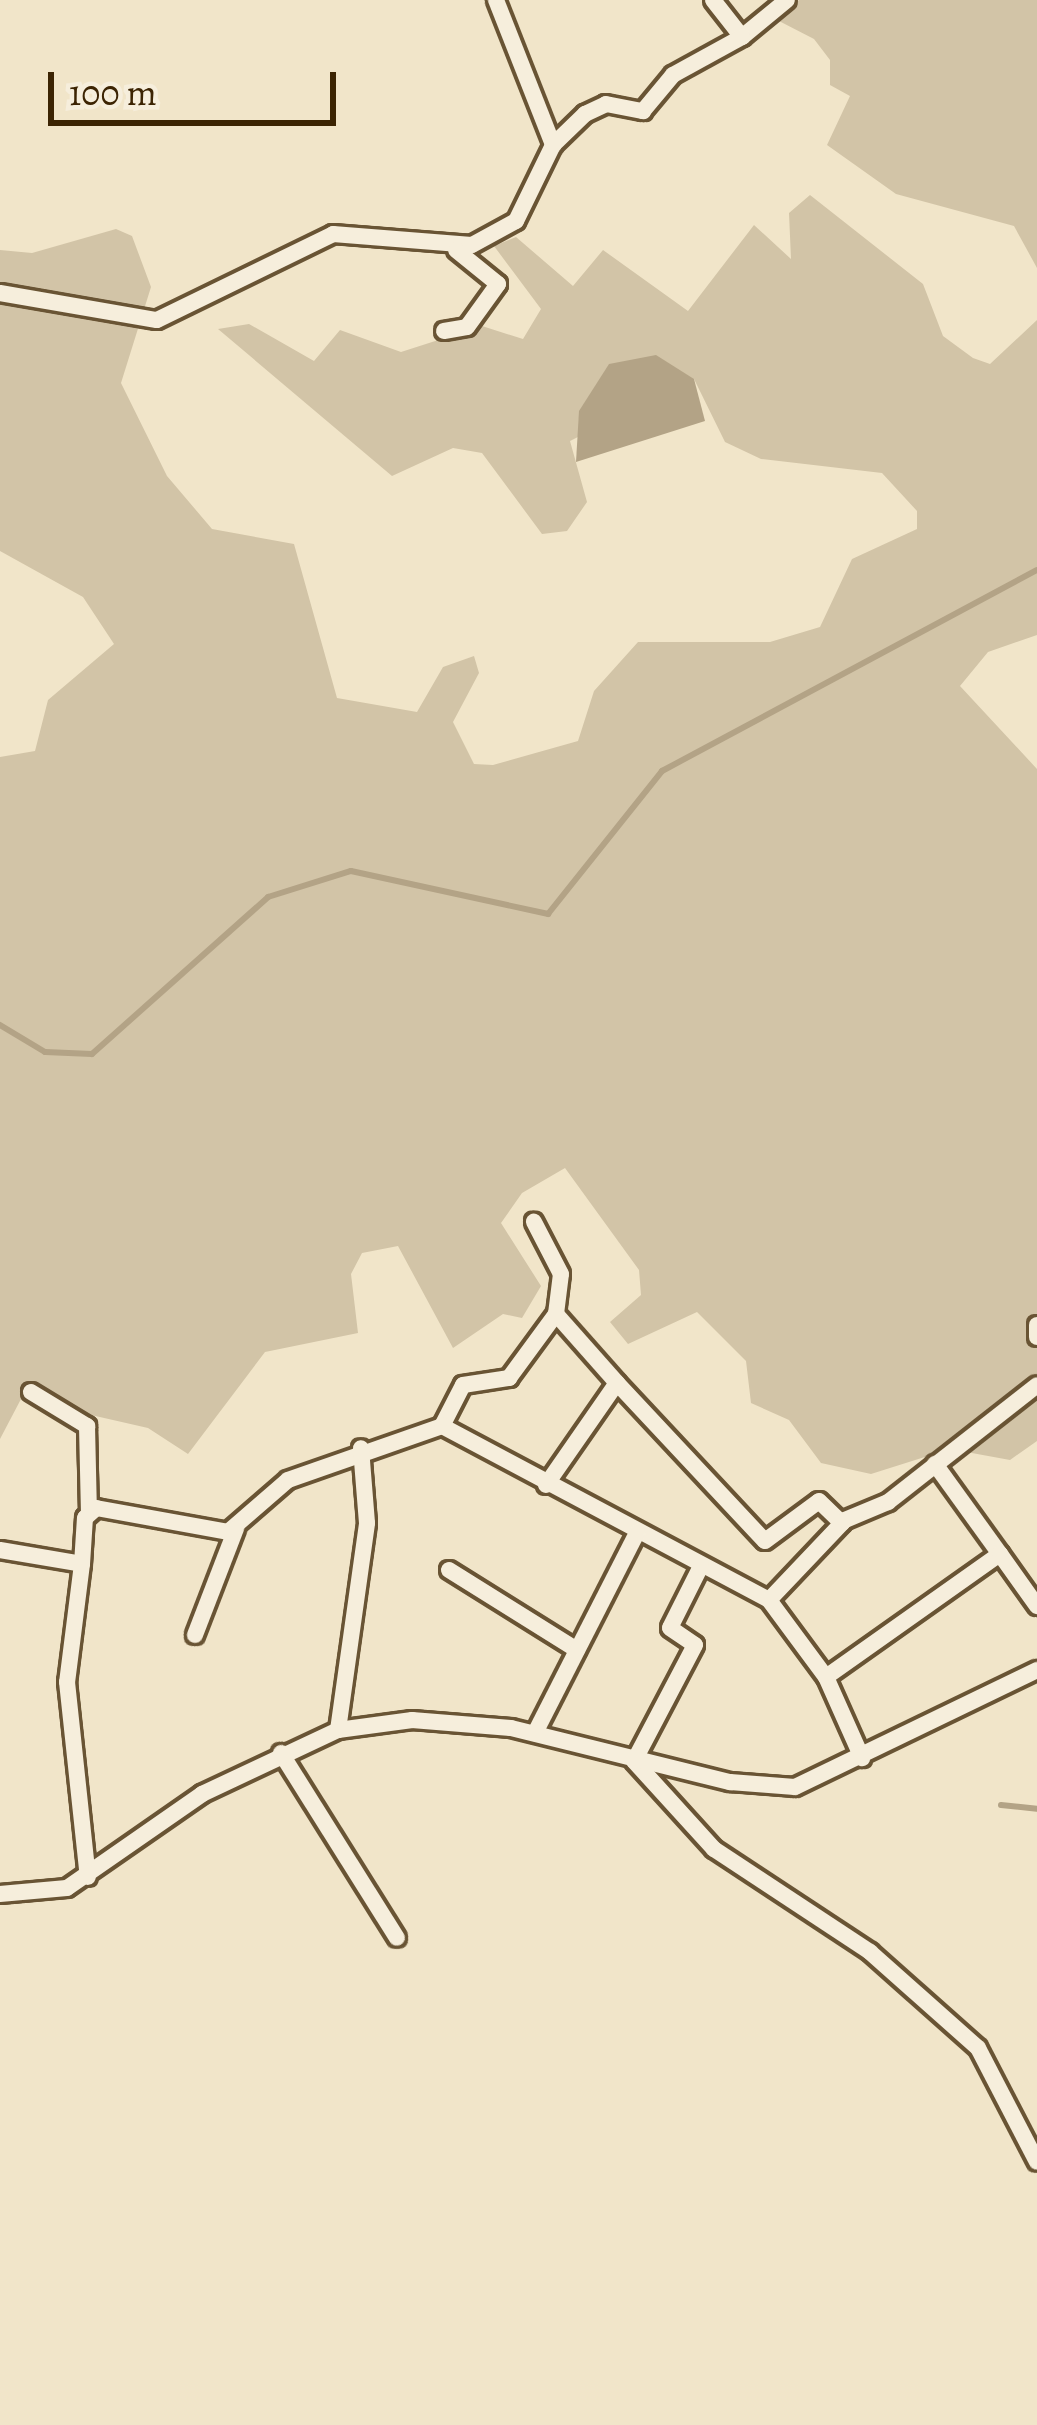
<!DOCTYPE html>
<style>
body{margin:0}
#map{position:relative;width:1037px;height:2425px;overflow:hidden;background:#f1e5c9;font-family:Alegreya,serif}
div>[style]{position:absolute}
.green>*{inset:0;background:#d2c4a7}
.water>*{inset:0;background:#b3a386}
.stream>*{height:6px;margin:-3px;padding:0 3px;transform-origin:3px;border-radius:3px;background:#b3a386}
.roads{filter:drop-shadow(3px 0 #695434) drop-shadow(-3px 0 #695434) drop-shadow(0 3px #695434) drop-shadow(0 -3px #695434)}
.minor>*{height:16px;margin:-8px;padding:0 8px;transform-origin:8px;border-radius:8px;background:#f6eedc}
span{translate:-50% -50%;white-space:nowrap;text-align:center;line-height:1.15;-webkit-text-stroke:10px #f6eedc;paint-order:stroke}
.scale{position:absolute;left:48px;top:72px;width:288px;height:54px;box-sizing:border-box;border:6px solid #3c2403;border-top:0;padding-left:15px;font-size:36px;line-height:42px;white-space:nowrap;color:#3c2403;-webkit-text-stroke:9px #f6eedc;paint-order:stroke}
</style>
<div id="map">
<div class="green">
<i style="clip-path:polygon(799px 0,1037px 0,1037px 268px,1014px 226px,896px 194px,827px 145px,850px 96px,830px 85px,830px 60px,814px 39px,779px 21px)"></i>
<i style="clip-path:polygon(810px 195px,923px 284px,943px 336px,973px 358px,990px 364px,1037px 320px,1037px 635px,988px 652px,960px 686px,1037px 769px,1037px 1441px,1010px 1460px,950px 1449px,871px 1474px,821px 1463px,789px 1420px,751px 1403px,746px 1361px,697px 1312px,628px 1344px,610px 1322px,641px 1295px,639px 1270px,565px 1168px,522px 1193px,501px 1223px,541px 1286px,522px 1318px,503px 1314px,453px 1348px,398px 1246px,362px 1253px,351px 1274px,358px 1333px,265px 1352px,188px 1454px,148px 1428px,21px 1399px,0 1439px,0 757px,35px 751px,48px 700px,114px 644px,83px 597px,0 551px,0 250px,32px 253px,116px 229px,132px 236px,151px 287px,121px 383px,167px 476px,212px 529px,294px 544px,337px 698px,417px 712px,443px 667px,474px 656px,479px 673px,453px 722px,474px 764px,493px 765px,578px 741px,594px 691px,638px 642px,770px 642px,820px 627px,852px 559px,917px 529px,917px 511px,882px 473px,761px 459px,725px 442px,694px 379px,570px 441px,587px 502px,567px 531px,542px 534px,482px 453px,453px 448px,392px 476px,218px 329px,249px 324px,314px 361px,340px 330px,401px 352px,482px 326px,523px 339px,541px 309px,494px 246px,516px 237px,573px 286px,603px 250px,688px 311px,754px 225px,791px 259px,789px 213px)"></i>
</div>
<div class="water">
<i style="clip-path:polygon(656px 355px,694px 379px,705px 421px,576px 462px,579px 411px,609px 364px)"></i>
</div>
<div class="stream">
<i style="left:0;top:1025px;width:52px;rotate:31deg"></i>
<i style="left:45px;top:1052px;width:47px;rotate:2.4deg"></i>
<i style="left:92px;top:1054px;width:236px;rotate:-41.7deg"></i>
<i style="left:268px;top:897px;width:87px;rotate:-17.4deg"></i>
<i style="left:351px;top:871px;width:202px;rotate:12.3deg"></i>
<i style="left:548px;top:914px;width:183px;rotate:-51.4deg"></i>
<i style="left:662px;top:771px;width:425px;rotate:-28.2deg"></i>
<i style="left:1001px;top:1805px;width:36px;rotate:6deg"></i>
</div>
<div class="roads">
<div class="minor">
<i style="left:496px;top:0;width:156px;rotate:68.5deg"></i>
<i style="left:713px;top:0;width:47px;rotate:51.9deg"></i>
<i style="left:742px;top:37px;width:58px;rotate:-39.4deg"></i>
<i style="left:0;top:293px;width:159px;rotate:9.8deg"></i>
<i style="left:157px;top:320px;width:196px;rotate:-26deg"></i>
<i style="left:333px;top:234px;width:139px;rotate:4.5deg"></i>
<i style="left:472px;top:245px;width:50px;rotate:-28.6deg"></i>
<i style="left:516px;top:221px;width:85px;rotate:-64deg"></i>
<i style="left:553px;top:145px;width:45px;rotate:-44.1deg"></i>
<i style="left:585px;top:114px;width:23px;rotate:-25deg"></i>
<i style="left:606px;top:104px;width:38px;rotate:11deg"></i>
<i style="left:643px;top:111px;width:47px;rotate:-50.2deg"></i>
<i style="left:673px;top:75px;width:79px;rotate:-28.8deg"></i>
<i style="left:444px;top:331px;width:23px;rotate:-10deg"></i>
<i style="left:467px;top:327px;width:53px;rotate:-54.2deg"></i>
<i style="left:498px;top:284px;width:54px;rotate:-141deg"></i>
<i style="left:556px;top:1314px;width:92px;rotate:48.5deg"></i>
<i style="left:1037px;top:1325px;width:12px;rotate:90deg"></i>
<i style="left:31px;top:1392px;width:66px;rotate:31.3deg"></i>
<i style="left:87px;top:1426px;width:86px;rotate:88.7deg"></i>
<i style="left:442px;top:1426px;width:46px;rotate:-62.9deg"></i>
<i style="left:463px;top:1385px;width:47px;rotate:-8.7deg"></i>
<i style="left:509px;top:1378px;width:79px;rotate:-53.7deg"></i>
<i style="left:556px;top:1314px;width:40px;rotate:-82.9deg"></i>
<i style="left:561px;top:1274px;width:59px;rotate:-117.4deg"></i>
<i style="left:935px;top:1464px;width:111px;rotate:54.2deg"></i>
<i style="left:546px;top:1485px;width:124px;rotate:-55.2deg"></i>
<i style="left:617px;top:1383px;width:216px;rotate:46.9deg"></i>
<i style="left:765px;top:1541px;width:67px;rotate:-36.5deg"></i>
<i style="left:819px;top:1501px;width:32px;rotate:44deg"></i>
<i style="left:0;top:1550px;width:83px;rotate:9.7deg"></i>
<i style="left:82px;top:1564px;width:119px;rotate:97.2deg"></i>
<i style="left:67px;top:1682px;width:196px;rotate:83.9deg"></i>
<i style="left:82px;top:1564px;width:46px;rotate:-86.3deg"></i>
<i style="left:85px;top:1518px;width:15px;rotate:-42deg"></i>
<i style="left:96px;top:1508px;width:134px;rotate:10.3deg"></i>
<i style="left:228px;top:1532px;width:79px;rotate:-40.9deg"></i>
<i style="left:288px;top:1480px;width:163px;rotate:-19.3deg"></i>
<i style="left:442px;top:1426px;width:370px;rotate:28deg"></i>
<i style="left:769px;top:1600px;width:96px;rotate:53.5deg"></i>
<i style="left:826px;top:1677px;width:89px;rotate:66deg"></i>
<i style="left:701px;top:1566px;width:69px;rotate:116.6deg"></i>
<i style="left:670px;top:1628px;width:30px;rotate:34deg"></i>
<i style="left:695px;top:1645px;width:131px;rotate:117.7deg"></i>
<i style="left:634px;top:1761px;width:119px;rotate:47.7deg"></i>
<i style="left:714px;top:1849px;width:187px;rotate:33.4deg"></i>
<i style="left:870px;top:1952px;width:144px;rotate:41.6deg"></i>
<i style="left:978px;top:2048px;width:128px;rotate:62.6deg"></i>
<i style="left:449px;top:1570px;width:151px;rotate:32deg"></i>
<i style="left:769px;top:1600px;width:110px;rotate:-46.5deg"></i>
<i style="left:845px;top:1520px;width:47px;rotate:-22.7deg"></i>
<i style="left:888px;top:1502px;width:189px;rotate:-38.1deg"></i>
<i style="left:195px;top:1635px;width:114px;rotate:-68.9deg"></i>
<i style="left:826px;top:1677px;width:213px;rotate:-35.3deg"></i>
<i style="left:1000px;top:1554px;width:64px;rotate:54.6deg"></i>
<i style="left:338px;top:1730px;width:209px;rotate:-82deg"></i>
<i style="left:367px;top:1523px;width:75px;rotate:-94.6deg"></i>
<i style="left:535px;top:1733px;width:225px;rotate:-63deg"></i>
<i style="left:281px;top:1753px;width:218px;rotate:57.9deg"></i>
<i style="left:0;top:1894px;width:67px;rotate:-5.1deg"></i>
<i style="left:67px;top:1888px;width:165px;rotate:-34.8deg"></i>
<i style="left:202px;top:1794px;width:150px;rotate:-25.2deg"></i>
<i style="left:338px;top:1730px;width:75px;rotate:-7.7deg"></i>
<i style="left:412px;top:1720px;width:99px;rotate:4.6deg"></i>
<i style="left:511px;top:1728px;width:226px;rotate:13.9deg"></i>
<i style="left:730px;top:1782px;width:65px;rotate:4.4deg"></i>
<i style="left:795px;top:1787px;width:269px;rotate:-25.8deg"></i>
</div>
</div>
<div class="scale">100 m</div>
</div>
